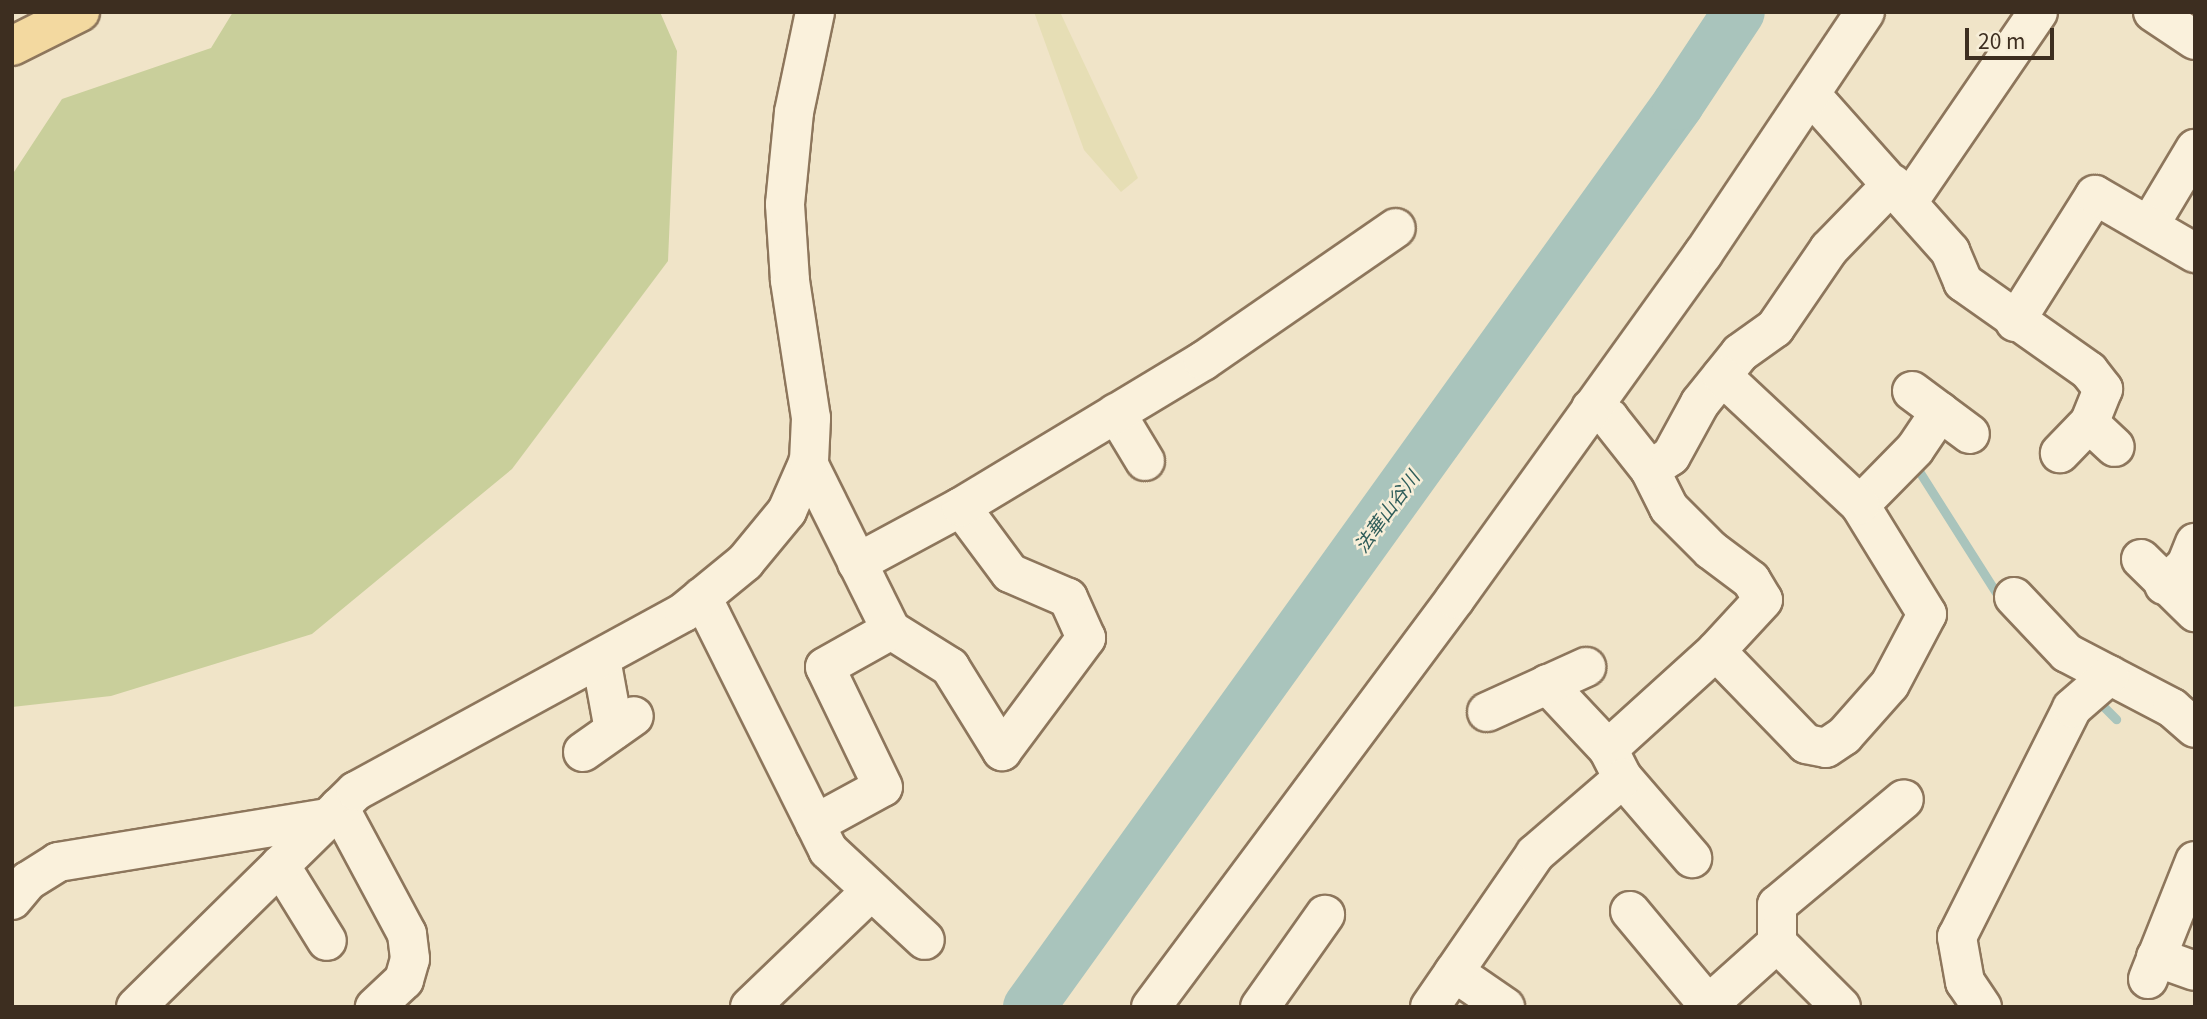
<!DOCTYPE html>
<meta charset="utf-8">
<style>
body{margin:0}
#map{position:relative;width:2207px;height:1019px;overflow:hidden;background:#f0e4c8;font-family:Georgia,"Noto Sans JP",serif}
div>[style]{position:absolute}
.farmland>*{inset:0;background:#e6deb5}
.green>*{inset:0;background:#c9cf9b}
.stream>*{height:9px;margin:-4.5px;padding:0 4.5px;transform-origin:4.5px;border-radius:4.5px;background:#a9c4bc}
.river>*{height:52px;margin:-26px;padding:0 26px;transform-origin:26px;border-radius:26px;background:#a9c4bc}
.roads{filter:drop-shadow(2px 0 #8d765c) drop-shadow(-2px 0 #8d765c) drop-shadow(0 2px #8d765c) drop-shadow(0 -2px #8d765c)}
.minor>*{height:38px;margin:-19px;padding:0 19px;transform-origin:19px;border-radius:19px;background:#faf1dc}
.major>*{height:38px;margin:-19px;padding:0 19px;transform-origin:19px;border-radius:19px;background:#f3d9a0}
span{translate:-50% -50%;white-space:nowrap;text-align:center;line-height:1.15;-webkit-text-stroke:5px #f7eed8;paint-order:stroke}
.water-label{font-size:19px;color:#2f5d5a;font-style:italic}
.frame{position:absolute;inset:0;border:14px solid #3d2e20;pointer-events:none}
.scale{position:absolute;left:1965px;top:28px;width:89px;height:32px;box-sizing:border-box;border:4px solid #3d2e20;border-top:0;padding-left:9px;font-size:21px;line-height:24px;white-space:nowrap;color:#3d2e20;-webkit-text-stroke:5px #f7eed8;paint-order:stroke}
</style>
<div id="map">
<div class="farmland">
<i style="clip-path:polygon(1034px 12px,1060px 12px,1138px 178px,1121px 192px,1084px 150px)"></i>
</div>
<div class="green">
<i style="clip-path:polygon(233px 12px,660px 12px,677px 51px,668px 261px,512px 469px,312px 634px,111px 696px,12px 707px,12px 175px,62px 99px,211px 48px)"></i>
</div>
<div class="stream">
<i style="left:1917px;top:468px;width:159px;rotate:57.6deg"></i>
<i style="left:2095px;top:698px;width:30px;rotate:45deg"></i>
</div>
<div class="river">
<i style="left:1029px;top:1007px;width:1112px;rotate:-54.29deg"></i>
<i style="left:1678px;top:104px;width:110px;rotate:-56.5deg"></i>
</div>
<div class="roads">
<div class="minor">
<i style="left:2153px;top:12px;width:50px;rotate:33.7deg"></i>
<i style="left:1812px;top:96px;width:208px;rotate:48.3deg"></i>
<i style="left:1950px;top:251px;width:34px;rotate:67deg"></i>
<i style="left:1963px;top:282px;width:154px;rotate:35.2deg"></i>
<i style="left:2089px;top:371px;width:23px;rotate:52deg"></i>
<i style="left:2103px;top:389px;width:37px;rotate:112deg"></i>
<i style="left:2089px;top:423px;width:42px;rotate:134deg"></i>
<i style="left:1908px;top:202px;width:230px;rotate:-55.6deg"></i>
<i style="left:2149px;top:226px;width:90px;rotate:-59.1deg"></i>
<i style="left:2015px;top:322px;width:150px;rotate:-57.8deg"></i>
<i style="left:2095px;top:195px;width:116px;rotate:30.1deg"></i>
<i style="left:1912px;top:391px;width:72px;rotate:36.6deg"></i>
<i style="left:1591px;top:408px;width:21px;rotate:29deg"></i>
<i style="left:1609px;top:418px;width:66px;rotate:51.7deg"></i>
<i style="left:1650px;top:470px;width:42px;rotate:63.4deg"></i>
<i style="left:1669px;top:508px;width:59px;rotate:45deg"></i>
<i style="left:1711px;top:550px;width:50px;rotate:36.9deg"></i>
<i style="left:1751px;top:580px;width:23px;rotate:59deg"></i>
<i style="left:1763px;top:600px;width:69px;rotate:132.7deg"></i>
<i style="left:1716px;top:651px;width:146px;rotate:137.8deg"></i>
<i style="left:1116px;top:413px;width:56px;rotate:58.9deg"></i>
<i style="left:2089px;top:423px;width:35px;rotate:43deg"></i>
<i style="left:808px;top:463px;width:186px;rotate:63.6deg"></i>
<i style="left:891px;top:630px;width:70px;rotate:32.1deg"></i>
<i style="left:950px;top:667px;width:99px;rotate:58.2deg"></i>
<i style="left:1002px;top:751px;width:141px;rotate:-53.4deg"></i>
<i style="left:1086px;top:638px;width:44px;rotate:-114.2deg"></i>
<i style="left:1068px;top:598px;width:63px;rotate:-156.7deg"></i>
<i style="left:1010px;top:573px;width:82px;rotate:-126.6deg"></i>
<i style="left:1650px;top:470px;width:25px;rotate:-34deg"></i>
<i style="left:1671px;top:456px;width:60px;rotate:-61.3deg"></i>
<i style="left:1700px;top:403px;width:64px;rotate:-51.3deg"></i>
<i style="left:1740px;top:353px;width:43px;rotate:-35.5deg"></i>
<i style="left:1775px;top:328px;width:96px;rotate:-55.6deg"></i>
<i style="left:1829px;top:249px;width:91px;rotate:-45.9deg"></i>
<i style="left:1860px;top:505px;width:78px;rotate:-45.5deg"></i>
<i style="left:1915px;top:449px;width:45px;rotate:-56deg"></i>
<i style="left:2141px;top:559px;width:76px;rotate:44.5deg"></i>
<i style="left:857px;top:563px;width:118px;rotate:-28.3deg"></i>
<i style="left:961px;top:507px;width:283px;rotate:-31.1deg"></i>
<i style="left:1203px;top:361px;width:234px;rotate:-34.6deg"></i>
<i style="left:2164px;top:585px;width:30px;rotate:-42deg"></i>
<i style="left:2186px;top:565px;width:24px;rotate:-68deg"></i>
<i style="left:702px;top:597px;width:283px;rotate:63.5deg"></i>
<i style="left:828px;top:850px;width:132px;rotate:42.9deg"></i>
<i style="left:2014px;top:597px;width:77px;rotate:46.6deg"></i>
<i style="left:2067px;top:653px;width:119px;rotate:27.6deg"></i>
<i style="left:2172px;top:708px;width:30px;rotate:41deg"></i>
<i style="left:1716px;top:651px;width:129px;rotate:45.9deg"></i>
<i style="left:1806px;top:744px;width:20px;rotate:11deg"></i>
<i style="left:1826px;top:748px;width:22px;rotate:-34deg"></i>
<i style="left:1844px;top:736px;width:69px;rotate:-48.5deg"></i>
<i style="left:1890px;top:684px;width:79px;rotate:-62.1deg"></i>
<i style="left:1927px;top:614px;width:128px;rotate:-121.6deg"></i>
<i style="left:1860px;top:505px;width:189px;rotate:-136.9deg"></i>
<i style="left:601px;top:659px;width:72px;rotate:79.6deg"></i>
<i style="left:1547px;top:684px;width:89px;rotate:46.8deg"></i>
<i style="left:1608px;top:749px;width:33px;rotate:63deg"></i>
<i style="left:1623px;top:778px;width:106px;rotate:49.2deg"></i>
<i style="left:1487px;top:712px;width:109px;rotate:-24.4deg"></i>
<i style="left:583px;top:752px;width:62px;rotate:-35.2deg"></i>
<i style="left:339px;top:807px;width:144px;rotate:61.8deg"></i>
<i style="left:407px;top:934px;width:25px;rotate:83deg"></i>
<i style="left:410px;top:959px;width:22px;rotate:106deg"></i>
<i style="left:404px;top:980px;width:40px;rotate:137deg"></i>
<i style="left:815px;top:824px;width:77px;rotate:-28.6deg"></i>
<i style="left:883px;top:787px;width:133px;rotate:-115.8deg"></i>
<i style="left:825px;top:667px;width:76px;rotate:-29.3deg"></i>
<i style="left:280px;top:865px;width:89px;rotate:58.3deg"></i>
<i style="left:12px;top:900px;width:25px;rotate:-50deg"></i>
<i style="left:28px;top:881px;width:36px;rotate:-32deg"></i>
<i style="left:58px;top:862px;width:273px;rotate:-9.3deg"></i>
<i style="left:1630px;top:911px;width:125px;rotate:50.2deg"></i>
<i style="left:2156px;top:957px;width:41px;rotate:19.7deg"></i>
<i style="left:1454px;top:972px;width:62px;rotate:34.5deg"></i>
<i style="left:2148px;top:979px;width:127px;rotate:-68.3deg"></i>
<i style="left:1708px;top:1005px;width:93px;rotate:-41.9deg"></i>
<i style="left:136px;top:1007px;width:308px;rotate:-44.5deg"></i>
<i style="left:356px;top:791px;width:374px;rotate:-28.6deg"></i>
<i style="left:684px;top:612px;width:79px;rotate:-39.3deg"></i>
<i style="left:745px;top:562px;width:66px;rotate:-50.5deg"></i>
<i style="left:787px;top:511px;width:55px;rotate:-66.3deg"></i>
<i style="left:809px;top:461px;width:43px;rotate:-87.3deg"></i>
<i style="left:811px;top:418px;width:140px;rotate:-98.7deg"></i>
<i style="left:790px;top:280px;width:76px;rotate:-93.8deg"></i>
<i style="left:785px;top:204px;width:92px;rotate:-84.4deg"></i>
<i style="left:794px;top:112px;width:102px;rotate:-78.1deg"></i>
<i style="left:750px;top:1007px;width:168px;rotate:-43.8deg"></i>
<i style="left:1151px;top:1007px;width:509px;rotate:-53.31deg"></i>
<i style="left:1455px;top:599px;width:425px;rotate:-54.3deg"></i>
<i style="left:1703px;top:254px;width:291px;rotate:-56.2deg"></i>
<i style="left:1260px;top:1007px;width:113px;rotate:-54.8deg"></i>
<i style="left:1430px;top:1007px;width:186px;rotate:-55.5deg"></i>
<i style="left:1535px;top:854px;width:116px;rotate:-40.8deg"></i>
<i style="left:1841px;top:1007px;width:91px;rotate:-135deg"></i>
<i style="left:1777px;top:943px;width:38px;rotate:-90deg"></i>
<i style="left:1777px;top:905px;width:165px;rotate:-39.8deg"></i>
<i style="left:1982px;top:1007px;width:30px;rotate:-124deg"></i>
<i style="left:1965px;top:982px;width:46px;rotate:-100.1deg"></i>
<i style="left:1957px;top:937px;width:256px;rotate:-63.3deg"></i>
<i style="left:2072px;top:708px;width:50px;rotate:-41deg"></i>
</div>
<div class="major">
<i style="left:12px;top:46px;width:76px;rotate:-26.6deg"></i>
</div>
</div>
<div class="water-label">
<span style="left:1386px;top:511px;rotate:-54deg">法華山谷川</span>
</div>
<div class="frame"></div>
<div class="scale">20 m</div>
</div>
